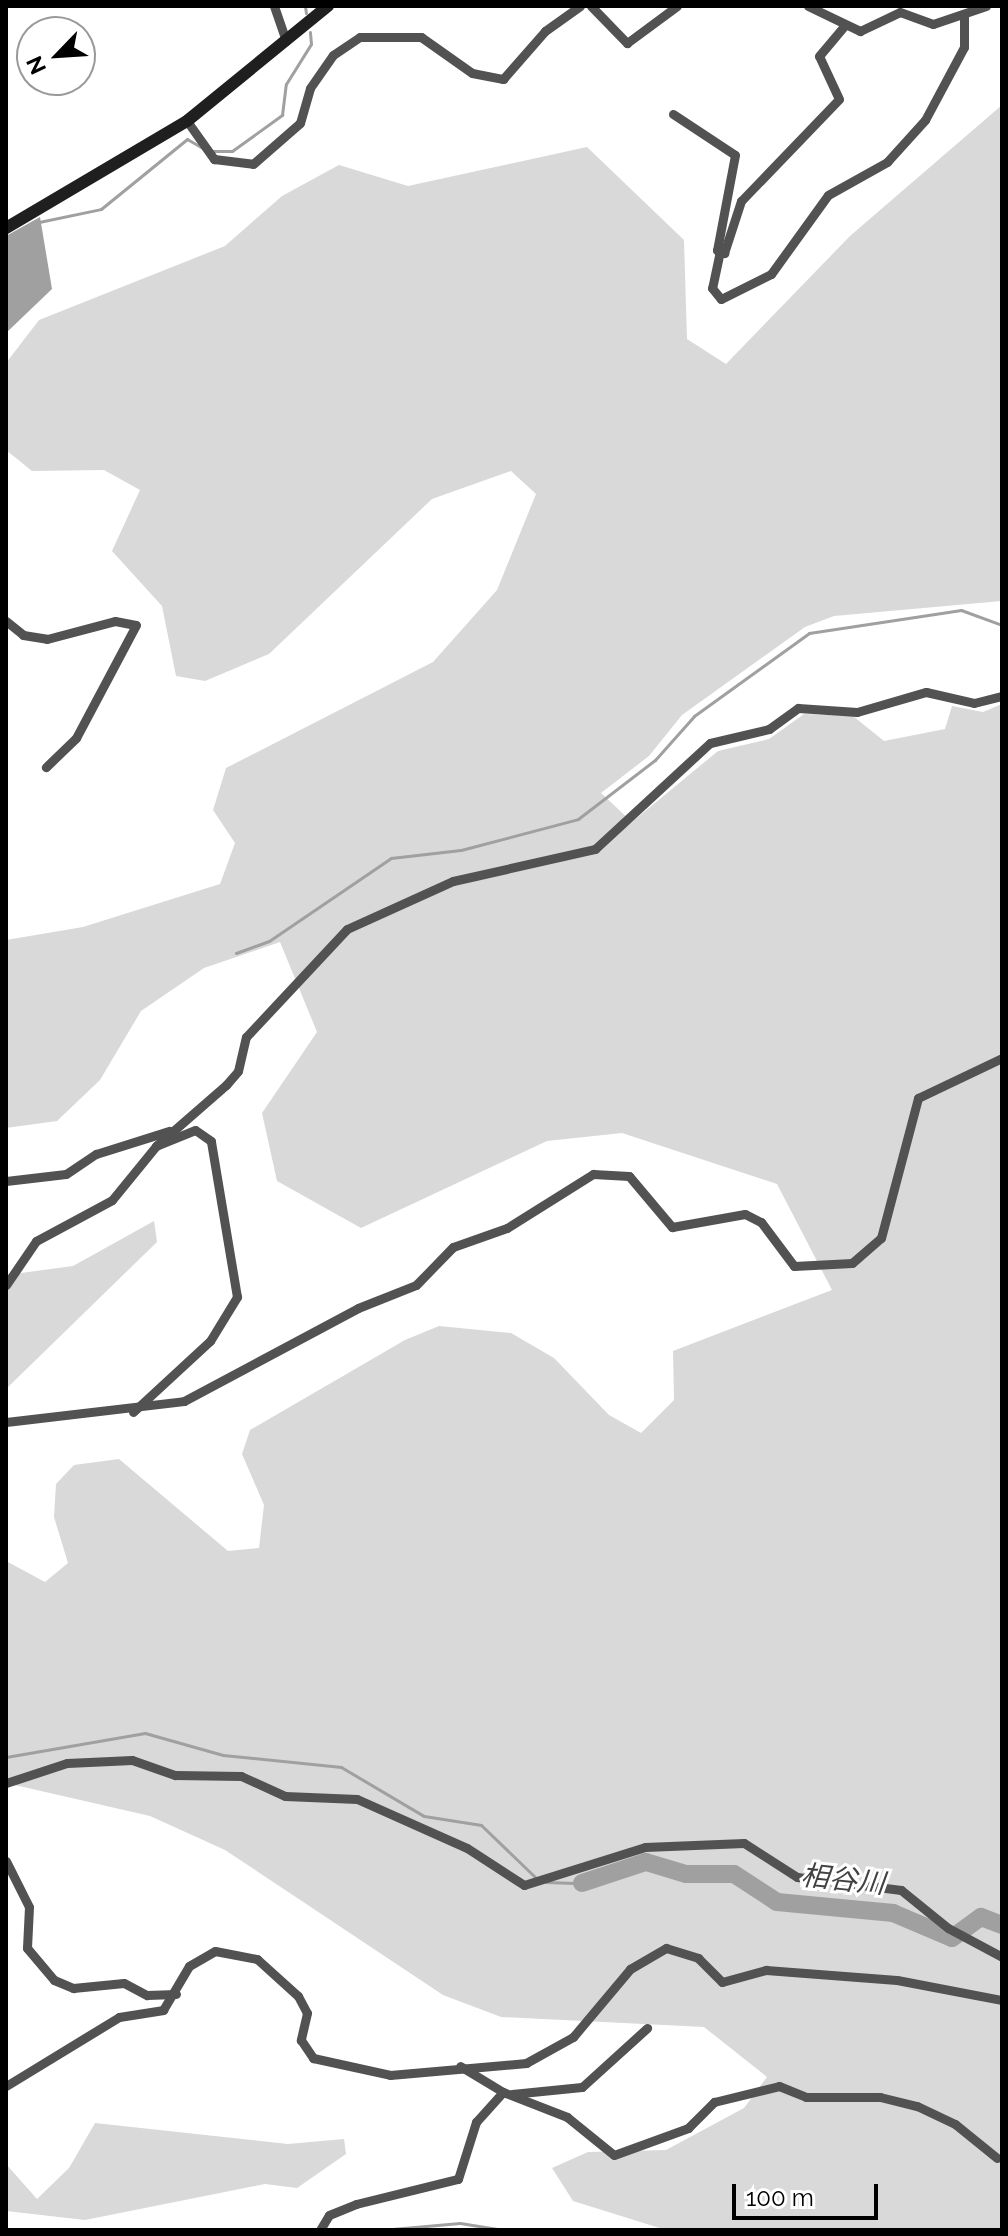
<!DOCTYPE html>
<meta charset="utf-8">
<style>
body{margin:0}
#map{position:relative;width:1008px;height:2236px;overflow:hidden;background:#fff;font-family:Raleway,"Noto Sans JP",sans-serif}
div>[style]{position:absolute}
.green>*{inset:0;background:#d9d9d9}
.water>*{inset:0;background:#a0a0a0}
.stream>*{height:3px;margin:-1.5px;padding:0 1.5px;transform-origin:1.5px;border-radius:1.5px;background:#a0a0a0}
.river>*{height:18px;margin:-9px;padding:0 9px;transform-origin:9px;border-radius:9px;background:#a0a0a0}
.street>*{height:9px;margin:-4.5px;padding:0 4.5px;transform-origin:4.5px;border-radius:4.5px;background:#525252}
.secondary>*{height:12px;margin:-6px;padding:0 6px;transform-origin:6px;border-radius:6px;background:#1f1f1f}
span{translate:-50% -50%;white-space:nowrap;text-align:center;line-height:1.15;-webkit-text-stroke:6px #fff;paint-order:stroke}
.water-label{font-size:28px;color:#414141;font-style:italic}
.frame{position:absolute;inset:0;border:8px solid #000;pointer-events:none}
.north{position:absolute;left:16px;top:16px;width:80px;height:80px;box-sizing:border-box;background:#fff;border:2px solid #999;border-radius:50%;rotate:245deg;font-size:22px;font-weight:700;line-height:32px;text-align:center;color:#000}
.north::after{content:'';display:block;margin:auto;width:28px;height:36px;background:#000;clip-path:polygon(50% 0,100% 100%,50% 72%,0 100%)}
.scale{position:absolute;left:732px;top:2184px;width:146px;height:36px;box-sizing:border-box;border:4px solid #000;border-top:0;padding-left:10px;font-size:24px;line-height:28px;white-space:nowrap;color:#000;-webkit-text-stroke:6px #fff;paint-order:stroke}
</style>
<div id="map">
<div class="green">
<i style="clip-path:polygon(1002px 105px,1002px 601px,834px 616px,805px 627px,682px 715px,649px 756px,601px 793px,632px 822px,718px 751px,769px 739px,804px 714px,853px 716px,884px 741px,945px 729px,952px 706px,983px 712px,1002px 704px,1002px 2230px,666px 2230px,573px 2201px,552px 2168px,588px 2152px,666px 2150px,744px 2108px,767px 2077px,704px 2027px,501px 2017px,443px 1995px,225px 1850px,150px 1816px,6px 1783px,6px 1561px,45px 1582px,68px 1563px,54px 1517px,56px 1484px,74px 1465px,119px 1459px,228px 1551px,259px 1548px,264px 1505px,242px 1454px,250px 1430px,405px 1340px,439px 1326px,511px 1333px,554px 1358px,609px 1415px,641px 1433px,674px 1400px,673px 1351px,832px 1290px,777px 1184px,622px 1133px,547px 1141px,361px 1228px,277px 1181px,262px 1113px,317px 1032px,280px 942px,204px 968px,141px 1011px,100px 1080px,57px 1121px,6px 1128px,6px 940px,83px 927px,220px 884px,235px 843px,213px 810px,226px 768px,433px 662px,497px 590px,536px 494px,511px 471px,432px 499px,269px 654px,205px 681px,176px 676px,162px 606px,112px 551px,140px 490px,104px 470px,32px 471px,6px 450px,6px 363px,39px 320px,225px 246px,282px 196px,339px 165px,408px 186px,587px 147px,684px 240px,687px 339px,726px 364px,850px 236px)"></i>
<i style="clip-path:polygon(154px 1221px,157px 1242px,6px 1389px,6px 1275px,73px 1266px)"></i>
<i style="clip-path:polygon(95px 2123px,288px 2144px,344px 2139px,346px 2154px,297px 2188px,265px 2184px,85px 2220px,6px 2211px,6px 2164px,37px 2199px,69px 2168px)"></i>
</div>
<div class="water">
<i style="clip-path:polygon(40px 217px,52px 289px,6px 333px,6px 236px)"></i>
</div>
<div class="stream">
<i style="left:305px;top:6px;width:7px;rotate:82deg"></i>
<i style="left:211px;top:151px;width:21px"></i>
<i style="left:232px;top:151px;width:62px;rotate:-35.8deg"></i>
<i style="left:282px;top:115px;width:31px;rotate:-83deg"></i>
<i style="left:286px;top:84px;width:47px;rotate:-58deg"></i>
<i style="left:311px;top:44px;width:12px;rotate:-95deg"></i>
<i style="left:39px;top:222px;width:63px;rotate:-11.8deg"></i>
<i style="left:101px;top:209px;width:111px;rotate:-39.1deg"></i>
<i style="left:187px;top:139px;width:20px;rotate:30deg"></i>
<i style="left:236px;top:953px;width:35px;rotate:-20deg"></i>
<i style="left:269px;top:941px;width:148px;rotate:-34.2deg"></i>
<i style="left:391px;top:858px;width:70px;rotate:-6.5deg"></i>
<i style="left:461px;top:850px;width:121px;rotate:-14.8deg"></i>
<i style="left:578px;top:819px;width:97px;rotate:-37.5deg"></i>
<i style="left:655px;top:760px;width:59px;rotate:-48.4deg"></i>
<i style="left:694px;top:716px;width:142px;rotate:-35.8deg"></i>
<i style="left:809px;top:633px;width:154px;rotate:-8.6deg"></i>
<i style="left:961px;top:610px;width:44px;rotate:20.1deg"></i>
<i style="left:6px;top:1757px;width:141px;rotate:-9.8deg"></i>
<i style="left:145px;top:1733px;width:81px;rotate:15.8deg"></i>
<i style="left:223px;top:1755px;width:119px;rotate:5.8deg"></i>
<i style="left:341px;top:1767px;width:96px;rotate:30.6deg"></i>
<i style="left:424px;top:1816px;width:58px;rotate:9deg"></i>
<i style="left:481px;top:1825px;width:75px;rotate:43.9deg"></i>
<i style="left:546px;top:1882px;width:36px;rotate:2deg"></i>
<i style="left:381px;top:2230px;width:79px;rotate:-5.1deg"></i>
<i style="left:460px;top:2223px;width:44px;rotate:9.2deg"></i>
</div>
<div class="river">
<i style="left:582px;top:1883px;width:67px;rotate:-18.2deg"></i>
<i style="left:646px;top:1862px;width:42px;rotate:16.7deg"></i>
<i style="left:686px;top:1874px;width:48px"></i>
<i style="left:734px;top:1874px;width:51px;rotate:33.1deg"></i>
<i style="left:777px;top:1902px;width:117px;rotate:5.4deg"></i>
<i style="left:893px;top:1913px;width:64px;rotate:23deg"></i>
<i style="left:952px;top:1938px;width:36px;rotate:-36deg"></i>
<i style="left:981px;top:1917px;width:22px;rotate:21deg"></i>
</div>
<div class="street">
<i style="left:274px;top:6px;width:37px;rotate:71deg"></i>
<i style="left:591px;top:6px;width:52px;rotate:45.8deg"></i>
<i style="left:627px;top:43px;width:62px;rotate:-36.5deg"></i>
<i style="left:808px;top:6px;width:58px;rotate:25.7deg"></i>
<i style="left:860px;top:31px;width:44px;rotate:-25.4deg"></i>
<i style="left:900px;top:12px;width:35px;rotate:20deg"></i>
<i style="left:933px;top:24px;width:56px;rotate:-18.8deg"></i>
<i style="left:673px;top:114px;width:74px;rotate:33.5deg"></i>
<i style="left:735px;top:155px;width:97px;rotate:100.7deg"></i>
<i style="left:717px;top:250px;width:8px;rotate:23deg"></i>
<i style="left:724px;top:253px;width:55px;rotate:-71.9deg"></i>
<i style="left:741px;top:201px;width:141px;rotate:-46.1deg"></i>
<i style="left:839px;top:99px;width:47px;rotate:-114.9deg"></i>
<i style="left:819px;top:56px;width:39px;rotate:-50deg"></i>
<i style="left:187px;top:121px;width:47px;rotate:54.6deg"></i>
<i style="left:214px;top:159px;width:39px;rotate:7deg"></i>
<i style="left:253px;top:164px;width:62px;rotate:-41.1deg"></i>
<i style="left:300px;top:123px;width:36px;rotate:-74deg"></i>
<i style="left:310px;top:88px;width:40px;rotate:-55.1deg"></i>
<i style="left:333px;top:55px;width:32px;rotate:-34deg"></i>
<i style="left:360px;top:37px;width:61px"></i>
<i style="left:421px;top:37px;width:62px;rotate:35.2deg"></i>
<i style="left:472px;top:73px;width:32px;rotate:11deg"></i>
<i style="left:503px;top:79px;width:64px;rotate:-48.8deg"></i>
<i style="left:545px;top:31px;width:43px;rotate:-35.5deg"></i>
<i style="left:720px;top:251px;width:38px;rotate:102deg"></i>
<i style="left:712px;top:288px;width:14px;rotate:51deg"></i>
<i style="left:721px;top:299px;width:56px;rotate:-26.6deg"></i>
<i style="left:771px;top:274px;width:97px;rotate:-54.2deg"></i>
<i style="left:828px;top:195px;width:68px;rotate:-29.2deg"></i>
<i style="left:887px;top:162px;width:57px;rotate:-47.9deg"></i>
<i style="left:925px;top:120px;width:83px;rotate:-61.9deg"></i>
<i style="left:964px;top:47px;width:32px;rotate:-90deg"></i>
<i style="left:6px;top:621px;width:22px;rotate:39deg"></i>
<i style="left:23px;top:635px;width:24px;rotate:9deg"></i>
<i style="left:47px;top:639px;width:70px;rotate:-14.8deg"></i>
<i style="left:115px;top:621px;width:21px;rotate:11deg"></i>
<i style="left:136px;top:625px;width:128px;rotate:118deg"></i>
<i style="left:76px;top:738px;width:42px;rotate:136deg"></i>
<i style="left:6px;top:1181px;width:60px;rotate:-6.7deg"></i>
<i style="left:66px;top:1174px;width:36px;rotate:-34deg"></i>
<i style="left:96px;top:1154px;width:77px;rotate:-17.5deg"></i>
<i style="left:6px;top:1285px;width:53px;rotate:-55.7deg"></i>
<i style="left:36px;top:1241px;width:86px;rotate:-28.3deg"></i>
<i style="left:112px;top:1200px;width:70px;rotate:-50.8deg"></i>
<i style="left:156px;top:1146px;width:93px;rotate:-41.1deg"></i>
<i style="left:226px;top:1085px;width:18px;rotate:-49deg"></i>
<i style="left:238px;top:1071px;width:35px;rotate:-77deg"></i>
<i style="left:246px;top:1037px;width:148px;rotate:-46.9deg"></i>
<i style="left:347px;top:929px;width:116px;rotate:-24.4deg"></i>
<i style="left:453px;top:881px;width:146px;rotate:-12.7deg"></i>
<i style="left:595px;top:849px;width:156px;rotate:-42.7deg"></i>
<i style="left:710px;top:743px;width:61px;rotate:-13.3deg"></i>
<i style="left:769px;top:729px;width:36px;rotate:-36deg"></i>
<i style="left:798px;top:708px;width:59px;rotate:3.9deg"></i>
<i style="left:857px;top:712px;width:72px;rotate:-16.2deg"></i>
<i style="left:926px;top:692px;width:49px;rotate:12.9deg"></i>
<i style="left:974px;top:703px;width:29px;rotate:-14deg"></i>
<i style="left:133px;top:1412px;width:105px;rotate:-42.7deg"></i>
<i style="left:210px;top:1341px;width:52px;rotate:-58.5deg"></i>
<i style="left:237px;top:1297px;width:158px;rotate:-99.5deg"></i>
<i style="left:211px;top:1141px;width:19px;rotate:-145deg"></i>
<i style="left:195px;top:1130px;width:42px;rotate:157.7deg"></i>
<i style="left:6px;top:1422px;width:179px;rotate:-6.7deg"></i>
<i style="left:184px;top:1401px;width:197px;rotate:-28.1deg"></i>
<i style="left:358px;top:1308px;width:62px;rotate:-21.6deg"></i>
<i style="left:416px;top:1285px;width:53px;rotate:-45.8deg"></i>
<i style="left:453px;top:1247px;width:57px;rotate:-19.4deg"></i>
<i style="left:507px;top:1228px;width:102px;rotate:-32.1deg"></i>
<i style="left:593px;top:1174px;width:36px;rotate:3deg"></i>
<i style="left:629px;top:1176px;width:67px;rotate:49.9deg"></i>
<i style="left:672px;top:1227px;width:74px;rotate:-10.1deg"></i>
<i style="left:745px;top:1214px;width:18px;rotate:27deg"></i>
<i style="left:761px;top:1222px;width:55px;rotate:53.1deg"></i>
<i style="left:794px;top:1266px;width:58px;rotate:-3deg"></i>
<i style="left:852px;top:1263px;width:38px;rotate:-41deg"></i>
<i style="left:881px;top:1238px;width:145px;rotate:-75.2deg"></i>
<i style="left:918px;top:1098px;width:93px;rotate:-25.5deg"></i>
<i style="left:6px;top:1783px;width:64px;rotate:-18.2deg"></i>
<i style="left:67px;top:1763px;width:65px;rotate:-2.6deg"></i>
<i style="left:132px;top:1760px;width:46px;rotate:19.2deg"></i>
<i style="left:175px;top:1775px;width:66px;rotate:0.9deg"></i>
<i style="left:241px;top:1776px;width:48px;rotate:24.4deg"></i>
<i style="left:285px;top:1796px;width:72px;rotate:2.4deg"></i>
<i style="left:357px;top:1799px;width:120px;rotate:24deg"></i>
<i style="left:467px;top:1848px;width:68px;rotate:33deg"></i>
<i style="left:524px;top:1885px;width:127px;rotate:-17.4deg"></i>
<i style="left:645px;top:1847px;width:99px;rotate:-2.3deg"></i>
<i style="left:744px;top:1843px;width:63px;rotate:32.7deg"></i>
<i style="left:797px;top:1877px;width:105px;rotate:7.1deg"></i>
<i style="left:901px;top:1890px;width:60px;rotate:39deg"></i>
<i style="left:948px;top:1928px;width:61px;rotate:28.2deg"></i>
<i style="left:6px;top:1861px;width:51px;rotate:63.4deg"></i>
<i style="left:29px;top:1907px;width:41px;rotate:92.8deg"></i>
<i style="left:27px;top:1948px;width:42px;rotate:49.8deg"></i>
<i style="left:54px;top:1980px;width:21px;rotate:23deg"></i>
<i style="left:73px;top:1988px;width:51px;rotate:-5.6deg"></i>
<i style="left:124px;top:1983px;width:26px;rotate:28deg"></i>
<i style="left:147px;top:1995px;width:29px;rotate:-2deg"></i>
<i style="left:6px;top:2086px;width:132px;rotate:-31.4deg"></i>
<i style="left:119px;top:2017px;width:45px;rotate:-9deg"></i>
<i style="left:163px;top:2010px;width:51px;rotate:-59.4deg"></i>
<i style="left:189px;top:1966px;width:30px;rotate:-30deg"></i>
<i style="left:215px;top:1951px;width:43px;rotate:10.8deg"></i>
<i style="left:257px;top:1959px;width:55px;rotate:42.1deg"></i>
<i style="left:298px;top:1996px;width:19px;rotate:62deg"></i>
<i style="left:307px;top:2013px;width:28px;rotate:103deg"></i>
<i style="left:301px;top:2040px;width:22px;rotate:56deg"></i>
<i style="left:313px;top:2058px;width:79px;rotate:12.4deg"></i>
<i style="left:390px;top:2075px;width:137px;rotate:-5deg"></i>
<i style="left:526px;top:2063px;width:54px;rotate:-29deg"></i>
<i style="left:573px;top:2037px;width:89px;rotate:-50deg"></i>
<i style="left:630px;top:1969px;width:42px;rotate:-30.3deg"></i>
<i style="left:666px;top:1948px;width:34px;rotate:17deg"></i>
<i style="left:698px;top:1958px;width:34px;rotate:45deg"></i>
<i style="left:722px;top:1982px;width:46px;rotate:-15.3deg"></i>
<i style="left:766px;top:1970px;width:131px;rotate:4.4deg"></i>
<i style="left:897px;top:1980px;width:107px;rotate:10.8deg"></i>
<i style="left:503px;top:2092px;width:69px;rotate:21.3deg"></i>
<i style="left:567px;top:2117px;width:60px;rotate:39deg"></i>
<i style="left:614px;top:2155px;width:79px;rotate:-20deg"></i>
<i style="left:688px;top:2128px;width:37px;rotate:-45deg"></i>
<i style="left:714px;top:2102px;width:67px;rotate:-13.8deg"></i>
<i style="left:779px;top:2086px;width:29px;rotate:22deg"></i>
<i style="left:806px;top:2097px;width:74px"></i>
<i style="left:880px;top:2097px;width:38px;rotate:14deg"></i>
<i style="left:917px;top:2106px;width:42px;rotate:25.3deg"></i>
<i style="left:955px;top:2124px;width:54px;rotate:39deg"></i>
<i style="left:512px;top:2094px;width:70px;rotate:-5.7deg"></i>
<i style="left:582px;top:2087px;width:88px;rotate:-42.2deg"></i>
<i style="left:320px;top:2230px;width:17px;rotate:-59deg"></i>
<i style="left:329px;top:2215px;width:29px;rotate:-22deg"></i>
<i style="left:356px;top:2204px;width:105px;rotate:-13.8deg"></i>
<i style="left:458px;top:2179px;width:60px;rotate:-72.5deg"></i>
<i style="left:476px;top:2122px;width:40px;rotate:-48deg"></i>
<i style="left:503px;top:2092px;width:50px;rotate:-148.8deg"></i>
</div>
<div class="secondary">
<i style="left:6px;top:228px;width:210px;rotate:-30.6deg"></i>
<i style="left:187px;top:121px;width:182px;rotate:-39.2deg"></i>
</div>
<div class="water-label">
<span style="left:843px;top:1880px;rotate:6deg">相谷川</span>
</div>
<div class="frame"></div>
<div class="north">N</div>
<div class="scale">100 m</div>
</div>
